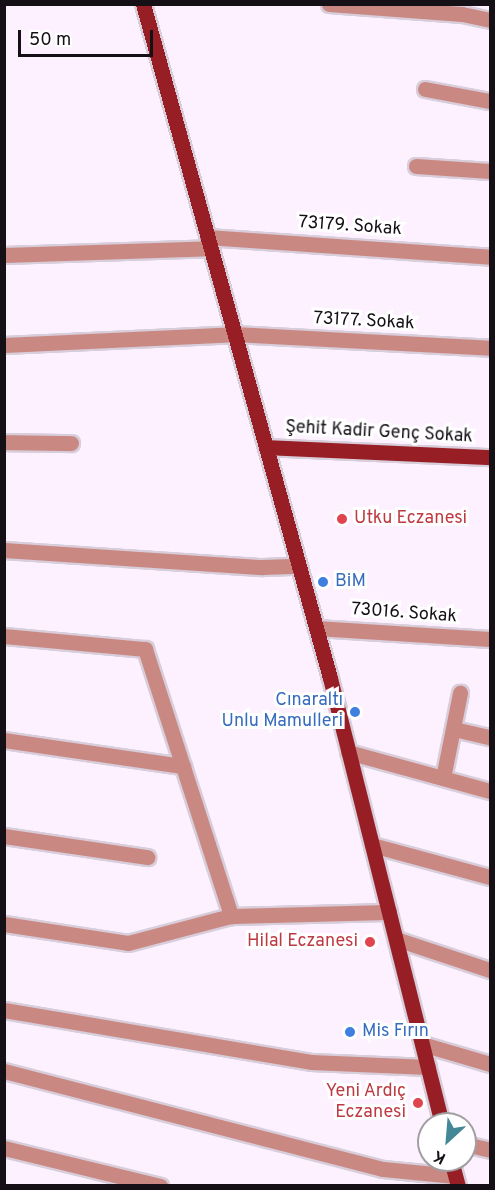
<!DOCTYPE html>
<meta charset="utf-8">
<style>
body{margin:0}
#map{position:relative;width:495px;height:1190px;overflow:hidden;background:#fdf1ff;font-family:Overpass,sans-serif}
div>[style]{position:absolute}
.roads{filter:drop-shadow(2px 0 #d8cdda) drop-shadow(-2px 0 #d8cdda) drop-shadow(0 2px #d8cdda) drop-shadow(0 -2px #d8cdda)}
.minor>*{height:15px;margin:-7.5px;padding:0 7.5px;transform-origin:7.5px;border-radius:7.5px;background:#ca8883}
.major>*{height:15px;margin:-7.5px;padding:0 7.5px;transform-origin:7.5px;border-radius:7.5px;background:#971e25}
.dots>*{width:16px;height:16px;translate:-50% -50%;box-sizing:border-box;border:3px solid #fff;border-radius:50%}
span{translate:-50% -50%;white-space:nowrap;text-align:center;line-height:1.15;-webkit-text-stroke:6px #fff;paint-order:stroke}
.street-label{font-size:18px;color:#150f16}
.health-label{font-size:18px;color:#be3a42}
.left{translate:0 -50%;text-align:left}
.right{translate:-100% -50%;text-align:right}
.shop-label{font-size:18px;color:#366cbe}
.frame{position:absolute;inset:0;border:6px solid #150f16;pointer-events:none}
.north{position:absolute;left:417px;top:1112px;width:60px;height:60px;box-sizing:border-box;background:#fff;border:2px solid #a19fa2;border-radius:50%;rotate:206deg;font-size:16px;font-weight:700;line-height:24px;text-align:center;color:#150f16}
.north::after{content:'';display:block;margin:auto;width:21px;height:27px;background:#448897;clip-path:polygon(50% 0,100% 100%,50% 72%,0 100%)}
.scale{position:absolute;left:18px;top:30px;width:135px;height:27px;box-sizing:border-box;border:3px solid #150f16;border-top:0;padding-left:8px;font-size:18px;line-height:21px;white-space:nowrap;color:#150f16;-webkit-text-stroke:4px #fff;paint-order:stroke}
</style>
<div id="map">
<div class="roads">
<div class="minor">
<i style="left:329px;top:4px;width:133px;rotate:4.3deg"></i>
<i style="left:462px;top:14px;width:29px;rotate:12deg"></i>
<i style="left:425px;top:89px;width:66px;rotate:10.5deg"></i>
<i style="left:416px;top:166px;width:74px;rotate:3.9deg"></i>
<i style="left:207px;top:237px;width:284px;rotate:4deg"></i>
<i style="left:4px;top:255px;width:206px;rotate:-1.9deg"></i>
<i style="left:4px;top:345px;width:230px;rotate:-2.7deg"></i>
<i style="left:234px;top:334px;width:256px;rotate:3.1deg"></i>
<i style="left:4px;top:442px;width:67px;rotate:0.9deg"></i>
<i style="left:4px;top:550px;width:259px;rotate:3.8deg"></i>
<i style="left:262px;top:567px;width:36px;rotate:-2deg"></i>
<i style="left:316px;top:628px;width:174px;rotate:3.6deg"></i>
<i style="left:4px;top:636px;width:142px;rotate:5.3deg"></i>
<i style="left:145px;top:649px;width:281px;rotate:72.1deg"></i>
<i style="left:231px;top:916px;width:158px;rotate:-1.5deg"></i>
<i style="left:454px;top:729px;width:37px;rotate:13deg"></i>
<i style="left:4px;top:740px;width:181px;rotate:8.3deg"></i>
<i style="left:348px;top:752px;width:147px;rotate:15.4deg"></i>
<i style="left:443px;top:778px;width:87px;rotate:-78.7deg"></i>
<i style="left:4px;top:836px;width:145px;rotate:8.4deg"></i>
<i style="left:372px;top:845px;width:122px;rotate:15.2deg"></i>
<i style="left:4px;top:924px;width:125px;rotate:8.7deg"></i>
<i style="left:128px;top:943px;width:106px;rotate:-14.7deg"></i>
<i style="left:396px;top:939px;width:99px;rotate:18.3deg"></i>
<i style="left:4px;top:1010px;width:311px;rotate:9.6deg"></i>
<i style="left:311px;top:1062px;width:117px;rotate:2.4deg"></i>
<i style="left:422px;top:1044px;width:71px;rotate:16.4deg"></i>
<i style="left:4px;top:1071px;width:391px;rotate:14.5deg"></i>
<i style="left:383px;top:1169px;width:72px;rotate:5.6deg"></i>
<i style="left:465px;top:1144px;width:26px;rotate:13deg"></i>
<i style="left:4px;top:1148px;width:161px;rotate:13.7deg"></i>
</div>
<div class="major">
<i style="left:143px;top:4px;width:699px;rotate:74.49deg"></i>
<i style="left:330px;top:678px;width:460px;rotate:75.9deg"></i>
<i style="left:266px;top:447px;width:224px;rotate:2.6deg"></i>
<i style="left:451px;top:1160px;width:27px;rotate:75deg"></i>
</div>
</div>
<div class="dots">
<i style="left:342px;top:519px;background:#e0444e"></i>
<i style="left:323px;top:582px;background:#3f7fe0"></i>
<i style="left:355px;top:712px;background:#3f7fe0"></i>
<i style="left:370px;top:942px;background:#e0444e"></i>
<i style="left:350px;top:1032px;background:#3f7fe0"></i>
<i style="left:418px;top:1103px;background:#e0444e"></i>
</div>
<div class="street-label">
<span style="left:350px;top:227px;rotate:4deg">73179. Sokak</span>
<span style="left:364px;top:322px;rotate:3deg">73177. Sokak</span>
<span style="left:379px;top:433px;rotate:3deg">Şehit Kadir Genç Sokak</span>
<span style="left:404px;top:614px;rotate:4deg">73016. Sokak</span>
</div>
<div class="health-label">
<span class="left" style="left:354px;top:519px">Utku Eczanesi</span>
<span class="right" style="left:358px;top:942px">Hilal Eczanesi</span>
<span class="right" style="left:406px;top:1103px">Yeni Ardıç<br>Eczanesi</span>
</div>
<div class="shop-label">
<span class="left" style="left:335px;top:582px">BiM</span>
<span class="right" style="left:343px;top:712px">Cınaraltı<br>Unlu Mamulleri</span>
<span class="left" style="left:362px;top:1032px">Mis Fırın</span>
</div>
<div class="frame"></div>
<div class="north">K</div>
<div class="scale">50 m</div>
</div>
